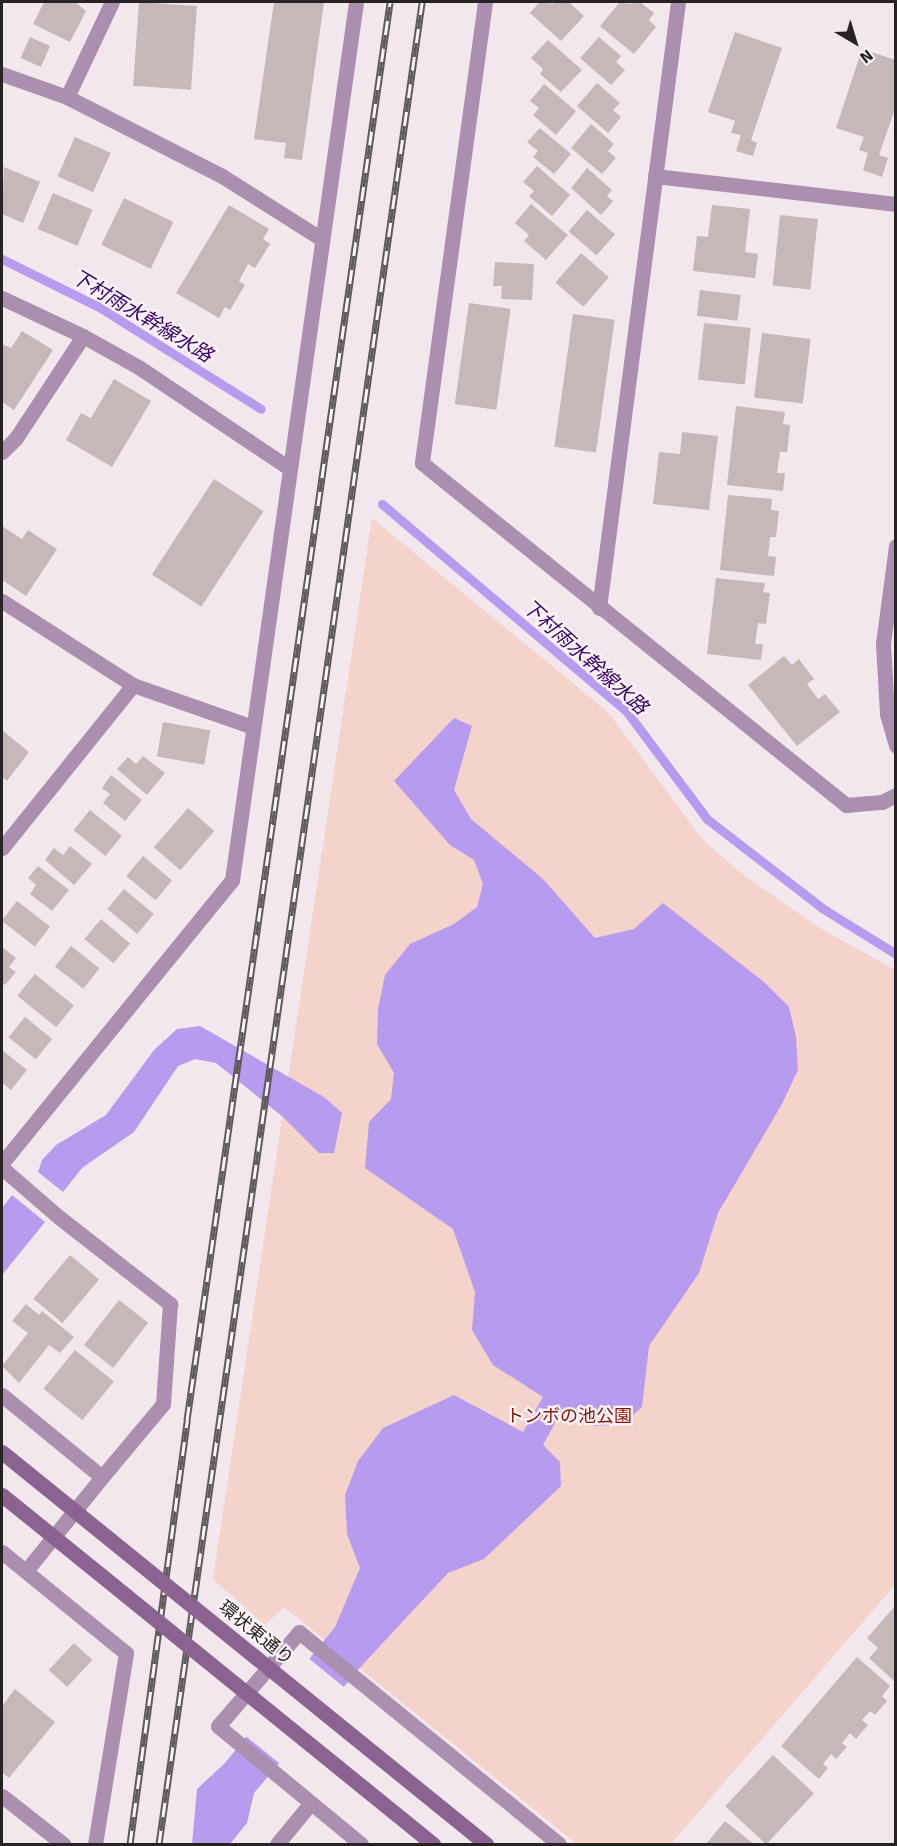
<!DOCTYPE html>
<meta charset="utf-8">
<style>
body{margin:0}
#map{position:relative;width:897px;height:1846px;overflow:hidden;background:#f2e7ed;font-family:Signika,"Noto Sans JP",sans-serif}
div>[style]{position:absolute}
.green>*{inset:0;background:#f4d3cb}
.water>*{inset:0;background:#b79bef}
.pier>*{inset:0;background:#f2e7ed;transform-origin:0 0}
.stream>*{height:9px;margin:-4.5px;padding:0 4.5px;transform-origin:4.5px;border-radius:4.5px;background:#b79bef}
.building>*{inset:0;background:#c4b8b9;transform-origin:0 0}
.minor>*{height:15px;margin:-7.5px;padding:0 7.5px;transform-origin:7.5px;border-radius:7.5px;background:#ab8fae}
.tertiary>*{height:15px;margin:-7.5px;padding:0 7.5px;transform-origin:7.5px;border-radius:7.5px;background:#ab8fae}
.rail>*{height:7px;margin-top:-3.5px;transform-origin:0;background:repeating-linear-gradient(90deg,#fef5fa 0 14px,#605a5d 0 28px);box-sizing:border-box;border-block:2px solid #605a5d}
.secondary-bridge>*{height:15px;margin:-7.5px;padding:0 7.5px;transform-origin:7.5px;border-radius:7.5px;background:#8b6390}
span{translate:-50% -50%;white-space:nowrap;text-align:center;line-height:1.15;-webkit-text-stroke:4.5px #fef5fa;paint-order:stroke}
.park-label{font-size:18px;color:#861400}
.street-label{font-size:18px;color:#272325}
.water-label{font-size:20px;color:#39046a;font-style:italic}
.frame{position:absolute;inset:0;border:3px solid #272325;pointer-events:none}
.north{position:absolute;left:825px;top:12px;width:60px;height:60px;-webkit-text-stroke:4px #fef5fa;paint-order:stroke;rotate:142deg;font-size:16px;font-weight:700;line-height:24px;text-align:center;color:#272325}
.north::after{content:'';display:block;margin:auto;width:21px;height:27px;background:#272325;clip-path:polygon(50% 0,100% 100%,50% 72%,0 100%)}
</style>
<div id="map">
<div class="green">
<i style="clip-path:polygon(372px 518px,608px 712px,703px 840px,746px 877px,820px 928px,895px 970px,895px 1585px,671px 1844px,577px 1844px,284px 1607px,265px 1625px,213px 1579px)"></i>
</div>
<div class="water">
<i style="clip-path:polygon(454px 718px,472px 726px,454px 790px,471px 819px,543px 879px,595px 938px,634px 929px,663px 903px,764px 982px,789px 1007px,796px 1037px,798px 1070px,782px 1104px,718px 1213px,699px 1273px,649px 1346px,642px 1407px,623px 1424px,595px 1426px,564px 1407px,543px 1445px,560px 1462px,561px 1486px,484px 1559px,448px 1573px,365px 1662px,254px 1793px,247px 1823px,230px 1844px,192px 1844px,197px 1789px,225px 1763px,335px 1627px,360px 1568px,347px 1534px,345px 1495px,358px 1461px,383px 1428px,454px 1395px,523px 1432px,543px 1397px,493px 1365px,472px 1330px,475px 1292px,453px 1229px,365px 1168px,369px 1122px,391px 1099px,394px 1073px,377px 1044px,378px 1009px,385px 975px,410px 944px,454px 924px,477px 907px,483px 884px,474px 860px,450px 845px,394px 781px)"></i>
<i style="clip-path:polygon(200px 1026px,324px 1097px,342px 1113px,334px 1153px,319px 1153px,283px 1117px,216px 1063px,195px 1059px,178px 1066px,134px 1132px,82px 1168px,63px 1192px,38px 1172px,42px 1160px,56px 1145px,106px 1115px,154px 1050px,177px 1029px)"></i>
<i style="clip-path:polygon(12px 1195px,45px 1222px,2px 1275px,2px 1208px)"></i>
</div>
<div class="pier">
<i style="left:307px;top:1657px;width:50px;height:100px;rotate:39deg"></i>
</div>
<div class="stream">
<i style="left:2px;top:259px;width:108px;rotate:26.3deg"></i>
<i style="left:99px;top:307px;width:191px;rotate:32.2deg"></i>
<i style="left:382px;top:504px;width:321px;rotate:40.3deg"></i>
<i style="left:627px;top:712px;width:134px;rotate:53.2deg"></i>
<i style="left:707px;top:819px;width:145px;rotate:37.7deg"></i>
<i style="left:822px;top:908px;width:87px;rotate:31.9deg"></i>
</div>
<div class="building">
<i style="clip-path:polygon(44px 2px,75px 2px,86px 11px,70px 42px,33px 24px)"></i>
<i style="left:139px;top:2px;width:58px;height:84px;rotate:4deg"></i>
<i style="clip-path:polygon(274px 2px,324px 2px,302px 160px,284px 158px,286px 143px,254px 139px)"></i>
<i style="clip-path:polygon(540px 2px,553px 4px,555px 2px,569px 2px,584px 16px,561px 41px,530px 13px)"></i>
<i style="clip-path:polygon(620px 2px,630px 4px,640px 2px,654px 13px,649px 20px,656px 27px,634px 54px,600px 26px)"></i>
<i style="clip-path:polygon(735px 32px,782px 48px,751px 140px,757px 143px,753px 156px,736px 151px,741px 135px,731px 133px,735px 121px,708px 112px)"></i>
<i style="left:30px;top:37px;width:22px;height:23px;rotate:24deg"></i>
<i style="clip-path:polygon(599px 37px,621px 56px,616px 62px,625px 70px,611px 85px,580px 58px)"></i>
<i style="clip-path:polygon(548px 40px,582px 70px,561px 92px,540px 74px,543px 69px,531px 58px)"></i>
<i style="clip-path:polygon(862px 49px,896px 60px,896px 106px,879px 155px,888px 158px,882px 177px,863px 170px,868px 153px,859px 150px,864px 137px,836px 128px)"></i>
<i style="clip-path:polygon(597px 83px,620px 103px,613px 110px,621px 117px,608px 133px,577px 106px)"></i>
<i style="clip-path:polygon(544px 84px,576px 111px,556px 135px,533px 115px,539px 108px,530px 101px)"></i>
<i style="clip-path:polygon(591px 124px,614px 144px,608px 151px,616px 158px,602px 174px,571px 148px)"></i>
<i style="clip-path:polygon(540px 128px,571px 154px,554px 174px,533px 157px,538px 151px,527px 142px)"></i>
<i style="left:75px;top:137px;width:39px;height:43px;rotate:24deg"></i>
<i style="clip-path:polygon(537px 166px,570px 195px,552px 216px,529px 196px,534px 191px,523px 182px)"></i>
<i style="clip-path:polygon(4px 167px,40px 182px,23px 223px,2px 214px)"></i>
<i style="clip-path:polygon(587px 168px,612px 190px,607px 196px,613px 201px,601px 215px,571px 188px)"></i>
<i style="left:53px;top:193px;width:43px;height:39px;rotate:23deg"></i>
<i style="left:124px;top:198px;width:55px;height:52px;rotate:26deg"></i>
<i style="clip-path:polygon(531px 204px,568px 235px,546px 260px,524px 241px,529px 235px,515px 223px)"></i>
<i style="clip-path:polygon(229px 205px,269px 229px,263px 239px,270px 244px,255px 268px,248px 264px,239px 281px,245px 285px,230px 310px,225px 307px,219px 318px,176px 293px)"></i>
<i style="clip-path:polygon(712px 205px,750px 209px,745px 252px,758px 254px,755px 278px,693px 271px,697px 236px,708px 237px)"></i>
<i style="left:587px;top:210px;width:37px;height:28px;rotate:41deg"></i>
<i style="left:780px;top:215px;width:38px;height:71px;rotate:6deg"></i>
<i style="left:581px;top:253px;width:37px;height:39px;rotate:41deg"></i>
<i style="clip-path:polygon(495px 262px,534px 264px,532px 300px,501px 299px,502px 286px,493px 286px)"></i>
<i style="left:700px;top:290px;width:41px;height:26px;rotate:7deg"></i>
<i style="left:469px;top:303px;width:42px;height:102px;rotate:8deg"></i>
<i style="left:573px;top:314px;width:42px;height:134px;rotate:8deg"></i>
<i style="left:704px;top:323px;width:47px;height:57px;rotate:6deg"></i>
<i style="clip-path:polygon(22px 331px,53px 350px,14px 410px,2px 402px,2px 344px,11px 348px)"></i>
<i style="left:762px;top:333px;width:49px;height:65px;rotate:7deg"></i>
<i style="clip-path:polygon(114px 379px,151px 401px,112px 467px,66px 440px,81px 413px,91px 418px)"></i>
<i style="clip-path:polygon(736px 406px,785px 412px,783px 424px,790px 425px,787px 452px,780px 452px,777px 473px,785px 473px,783px 491px,727px 485px)"></i>
<i style="clip-path:polygon(682px 432px,718px 436px,709px 510px,653px 504px,659px 452px,680px 454px)"></i>
<i style="left:214px;top:479px;width:59px;height:114px;rotate:33deg"></i>
<i style="clip-path:polygon(728px 495px,772px 499px,771px 510px,779px 511px,776px 537px,770px 537px,768px 556px,776px 557px,774px 576px,720px 570px)"></i>
<i style="clip-path:polygon(2px 526px,22px 539px,28px 530px,57px 549px,26px 596px,2px 580px)"></i>
<i style="clip-path:polygon(716px 578px,765px 583px,763px 592px,770px 593px,766px 624px,758px 623px,755px 644px,763px 644px,761px 660px,707px 654px)"></i>
<i style="clip-path:polygon(784px 656px,792px 665px,799px 659px,814px 679px,807px 684px,818px 699px,825px 694px,840px 712px,797px 746px,748px 685px)"></i>
<i style="left:163px;top:722px;width:48px;height:35px;rotate:10deg"></i>
<i style="clip-path:polygon(2px 730px,29px 752px,7px 781px,2px 777px)"></i>
<i style="clip-path:polygon(143px 756px,165px 773px,147px 795px,117px 769px,128px 757px,136px 764px)"></i>
<i style="clip-path:polygon(111px 775px,142px 800px,125px 821px,103px 803px,110px 794px,102px 788px)"></i>
<i style="left:188px;top:808px;width:35px;height:52px;rotate:41deg"></i>
<i style="left:90px;top:810px;width:41px;height:26px;rotate:39deg"></i>
<i style="clip-path:polygon(70px 846px,92px 864px,74px 885px,45px 860px,54px 848px,63px 855px)"></i>
<i style="left:143px;top:856px;width:38px;height:26px;rotate:40deg"></i>
<i style="clip-path:polygon(38px 866px,69px 890px,52px 911px,30px 894px,36px 885px,28px 878px)"></i>
<i style="left:124px;top:889px;width:39px;height:26px;rotate:40deg"></i>
<i style="left:17px;top:901px;width:42px;height:25px;rotate:38deg"></i>
<i style="left:101px;top:919px;width:38px;height:26px;rotate:40deg"></i>
<i style="left:71px;top:946px;width:36px;height:26px;rotate:38deg"></i>
<i style="clip-path:polygon(2px 947px,16px 958px,9px 967px,16px 972px,5px 985px,2px 983px)"></i>
<i style="left:35px;top:974px;width:50px;height:28px;rotate:39deg"></i>
<i style="left:25px;top:1017px;width:35px;height:26px;rotate:39deg"></i>
<i style="clip-path:polygon(2px 1050px,27px 1070px,11px 1090px,2px 1083px)"></i>
<i style="left:70px;top:1255px;width:38px;height:57px;rotate:40deg"></i>
<i style="left:119px;top:1300px;width:37px;height:57px;rotate:38deg"></i>
<i style="clip-path:polygon(26px 1304px,39px 1315px,42px 1311px,74px 1337px,60px 1353px,49px 1345px,19px 1383px,2px 1366px,28px 1333px,12px 1321px)"></i>
<i style="left:75px;top:1350px;width:50px;height:50px;rotate:39deg"></i>
<i style="clip-path:polygon(896px 1605px,896px 1679px,894px 1681px,869px 1658px,878px 1648px,867px 1638px)"></i>
<i style="left:74px;top:1643px;width:25px;height:37px;rotate:43deg"></i>
<i style="clip-path:polygon(857px 1657px,890px 1686px,882px 1696px,887px 1701px,875px 1715px,870px 1711px,862px 1720px,868px 1725px,856px 1739px,850px 1733px,842px 1743px,847px 1747px,836px 1759px,831px 1754px,823px 1764px,828px 1768px,819px 1779px,781px 1746px)"></i>
<i style="clip-path:polygon(15px 1689px,55px 1722px,9px 1778px,2px 1772px,2px 1706px)"></i>
<i style="left:773px;top:1755px;width:56px;height:70px;rotate:43deg"></i>
<i style="clip-path:polygon(725px 1821px,754px 1844px,706px 1844px)"></i>
</div>
<div class="minor">
<i style="left:485px;top:2px;width:465px;rotate:97.8deg"></i>
<i style="left:422px;top:463px;width:545px;rotate:38.89deg"></i>
<i style="left:846px;top:805px;width:36px;rotate:-5deg"></i>
<i style="left:882px;top:802px;width:16px;rotate:-27deg"></i>
<i style="left:2px;top:74px;width:69px;rotate:19.5deg"></i>
<i style="left:67px;top:97px;width:174px;rotate:27deg"></i>
<i style="left:222px;top:176px;width:116px;rotate:32.3deg"></i>
<i style="left:67px;top:97px;width:105px;rotate:-64.7deg"></i>
<i style="left:655px;top:176px;width:243px;rotate:6.6deg"></i>
<i style="left:2px;top:298px;width:89px;rotate:25.1deg"></i>
<i style="left:83px;top:336px;width:65px;rotate:29.3deg"></i>
<i style="left:140px;top:368px;width:179px;rotate:33.9deg"></i>
<i style="left:2px;top:452px;width:20px;rotate:-45deg"></i>
<i style="left:16px;top:438px;width:122px;rotate:-56.7deg"></i>
<i style="left:2px;top:601px;width:156px;rotate:32.7deg"></i>
<i style="left:133px;top:685px;width:127px;rotate:19.3deg"></i>
<i style="left:599px;top:608px;width:611px;rotate:-82.57deg"></i>
<i style="left:2px;top:848px;width:209px;rotate:-51.2deg"></i>
<i style="left:2px;top:1163px;width:365px;rotate:-50.9deg"></i>
<i style="left:232px;top:880px;width:887px;rotate:-81.96deg"></i>
<i style="left:2px;top:1168px;width:77px;rotate:40.8deg"></i>
<i style="left:60px;top:1218px;width:140px;rotate:38deg"></i>
<i style="left:170px;top:1304px;width:100px;rotate:94deg"></i>
<i style="left:163px;top:1404px;width:95px;rotate:129.9deg"></i>
<i style="left:2px;top:1395px;width:129px;rotate:39.4deg"></i>
<i style="left:102px;top:1477px;width:121px;rotate:129deg"></i>
<i style="left:2px;top:1552px;width:160px;rotate:39.2deg"></i>
<i style="left:126px;top:1653px;width:193px;rotate:99.2deg"></i>
<i style="left:2px;top:1796px;width:78px;rotate:38.2deg"></i>
<i style="left:277px;top:1844px;width:52px;rotate:-50.5deg"></i>
<i style="left:361px;top:1844px;width:185px;rotate:-140.5deg"></i>
<i style="left:218px;top:1726px;width:124px;rotate:-49.2deg"></i>
<i style="left:299px;top:1632px;width:335px;rotate:39.2deg"></i>
</div>
<div class="tertiary">
<i style="left:896px;top:546px;width:99px;rotate:97.6deg"></i>
<i style="left:883px;top:644px;width:70px;rotate:86.7deg"></i>
<i style="left:887px;top:714px;width:33px;rotate:74deg"></i>
</div>
<div class="rail">
<i style="left:130px;top:1844px;width:428px;rotate:-82.3deg"></i>
<i style="left:187px;top:1420px;width:1432px;rotate:-81.85deg"></i>
<i style="left:159px;top:1844px;width:1861px;rotate:-81.87deg"></i>
</div>
<div class="secondary-bridge">
<i style="left:2px;top:1452px;width:623px;rotate:39deg"></i>
<i style="left:2px;top:1495px;width:555px;rotate:39deg"></i>
</div>
<div class="park-label">
<span style="left:569px;top:1416px">トンボの池公園</span>
</div>
<div class="street-label">
<span style="left:256px;top:1633px;rotate:39deg">環状東通り</span>
</div>
<div class="water-label">
<span style="left:142px;top:316px;rotate:31deg">下村雨水幹線水路</span>
<span style="left:585px;top:657px;rotate:42deg">下村雨水幹線水路</span>
</div>
<div class="frame"></div>
<div class="north">N</div>
</div>
